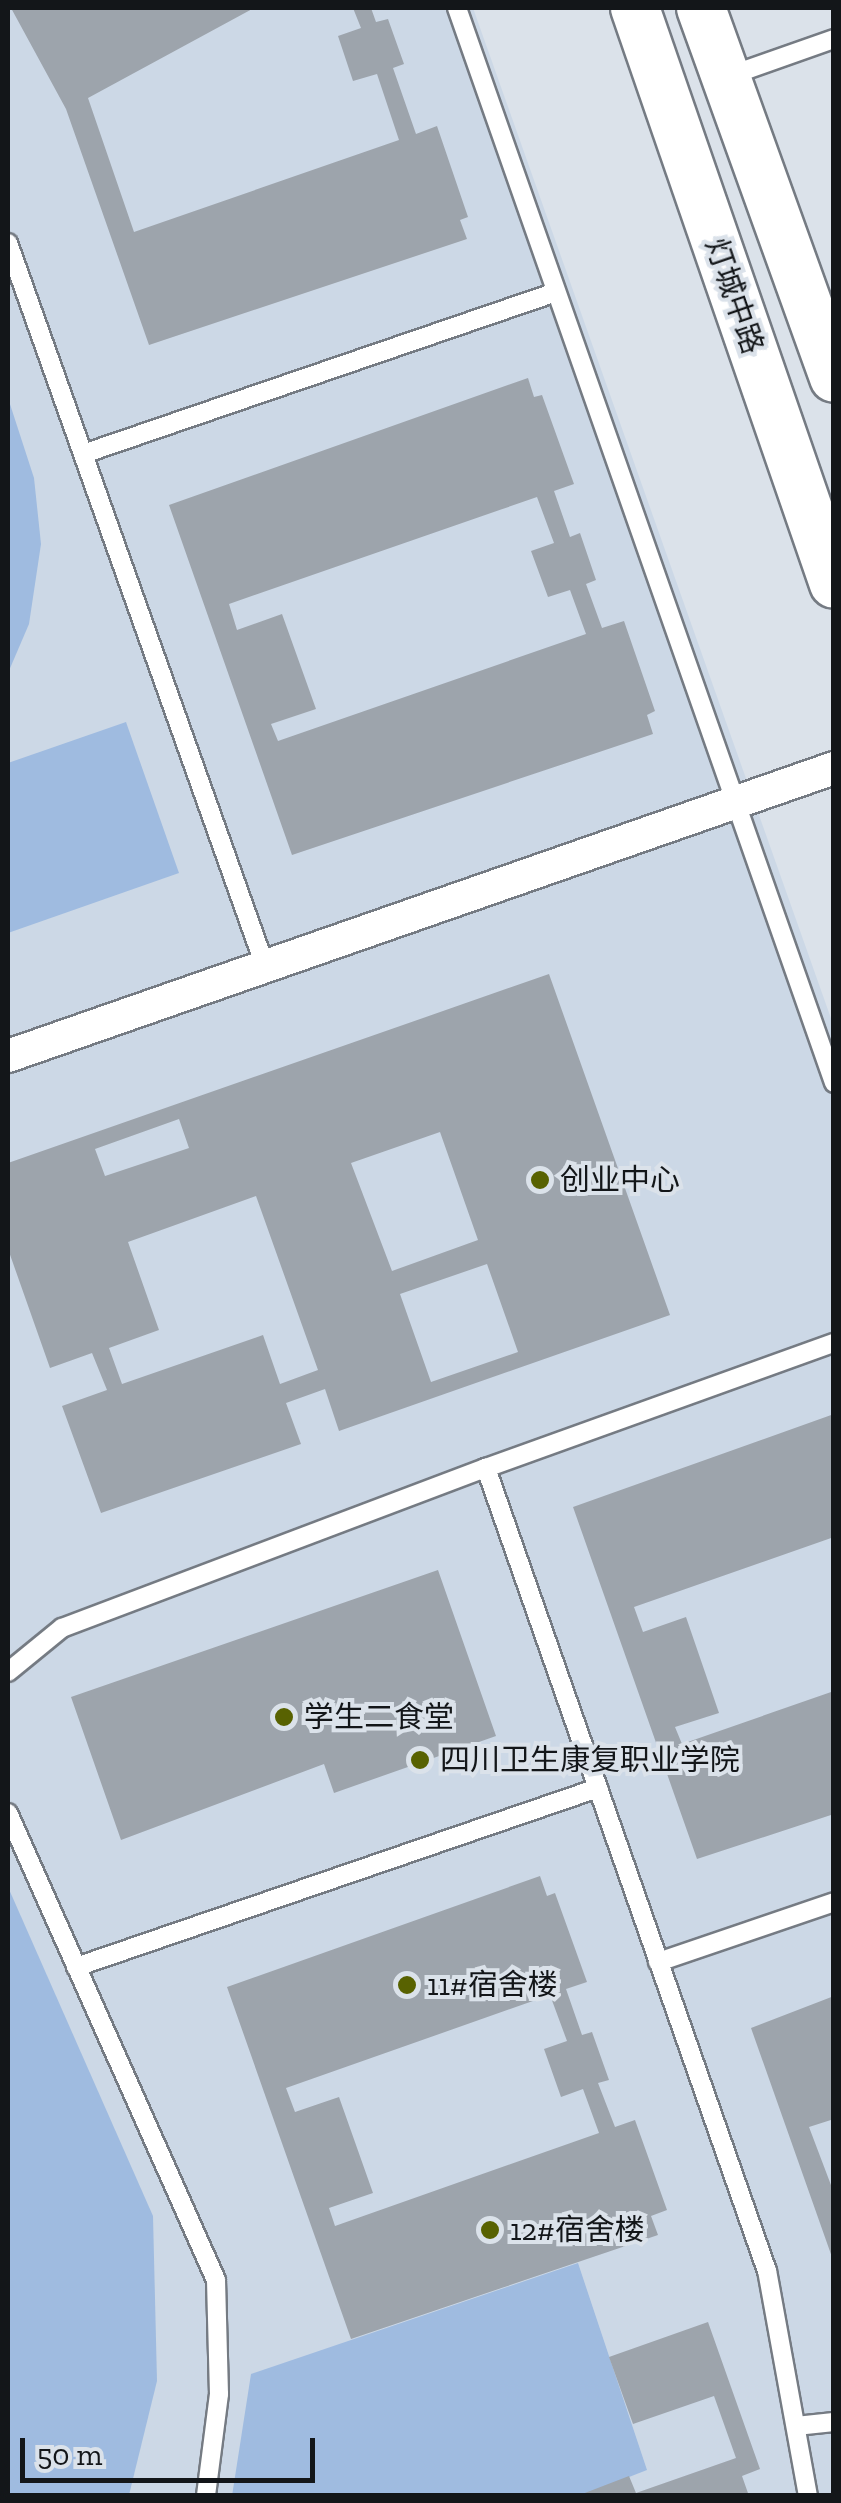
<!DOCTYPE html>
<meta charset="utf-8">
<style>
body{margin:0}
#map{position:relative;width:841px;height:2503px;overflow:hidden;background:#dbe2ea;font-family:"Zilla Slab","Noto Sans SC",serif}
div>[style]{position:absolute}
.built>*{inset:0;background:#ccd8e6}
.green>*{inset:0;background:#9fbbe0}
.building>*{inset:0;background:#9da4ac}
.roads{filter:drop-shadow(2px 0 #757b83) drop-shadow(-2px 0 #757b83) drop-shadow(0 2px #757b83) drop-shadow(0 -2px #757b83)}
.lane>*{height:18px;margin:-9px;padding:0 9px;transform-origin:9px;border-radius:9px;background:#fff}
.street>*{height:32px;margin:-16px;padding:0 16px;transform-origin:16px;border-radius:16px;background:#fff}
.secondary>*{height:48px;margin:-24px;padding:0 24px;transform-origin:24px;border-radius:24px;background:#fff}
.dots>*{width:28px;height:28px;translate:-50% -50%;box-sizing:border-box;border:5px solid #dbe2ea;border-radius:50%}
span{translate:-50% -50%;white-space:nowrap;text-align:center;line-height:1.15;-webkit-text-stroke:8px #dbe2ea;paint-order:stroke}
.street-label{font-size:30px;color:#131619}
.poi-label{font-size:30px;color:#131619}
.left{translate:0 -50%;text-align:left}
.frame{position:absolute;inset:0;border:10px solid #131619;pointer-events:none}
.scale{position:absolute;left:20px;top:2438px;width:295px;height:45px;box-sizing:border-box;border:5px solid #131619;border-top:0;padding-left:12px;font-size:30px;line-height:35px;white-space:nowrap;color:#131619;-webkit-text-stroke:8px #dbe2ea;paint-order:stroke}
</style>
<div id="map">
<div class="built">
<i style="clip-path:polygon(8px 8px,473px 8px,833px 1024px,833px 2495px,8px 2496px)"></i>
</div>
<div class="green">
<i style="clip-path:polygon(8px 398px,34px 478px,41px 544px,29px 624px,8px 673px)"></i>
<i style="clip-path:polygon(126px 722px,179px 873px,8px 933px,8px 763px)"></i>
<i style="clip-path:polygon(8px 1887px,153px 2216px,157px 2381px,129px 2495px,8px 2495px)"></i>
<i style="clip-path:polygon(578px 2263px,647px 2470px,583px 2495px,232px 2496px,251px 2374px)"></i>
</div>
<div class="building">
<i style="clip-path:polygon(11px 8px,254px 8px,88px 98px,134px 232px,399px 140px,377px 74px,353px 81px,338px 36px,361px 28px,353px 8px,371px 8px,376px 22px,388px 19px,404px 64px,393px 68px,416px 134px,437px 126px,468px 217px,460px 220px,467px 239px,149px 345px,66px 109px)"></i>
<i style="clip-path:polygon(evenodd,528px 378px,534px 397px,542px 395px,574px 484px,554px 491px,570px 537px,580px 533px,596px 580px,586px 584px,602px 628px,624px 621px,655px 711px,647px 715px,653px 734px,292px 855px,169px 505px,528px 378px,537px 497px,554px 543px,531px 551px,548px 597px,570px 590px,586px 634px,278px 741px,271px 724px,316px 709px,282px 614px,237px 630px,229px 604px,537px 497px)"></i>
<i style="clip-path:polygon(evenodd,549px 974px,670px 1315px,339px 1431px,325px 1389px,286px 1403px,301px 1444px,101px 1513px,62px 1406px,107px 1390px,92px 1353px,50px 1368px,8px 1249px,8px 1163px,549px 974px,179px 1119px,189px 1148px,105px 1176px,95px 1149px,179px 1119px,549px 974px,440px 1132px,478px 1240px,392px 1271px,351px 1163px,440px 1132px,549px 974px,256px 1196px,318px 1370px,280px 1384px,263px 1335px,122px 1384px,109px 1348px,159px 1330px,128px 1242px,256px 1196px,549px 974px,487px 1264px,518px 1352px,431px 1382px,400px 1294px,487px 1264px)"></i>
<i style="clip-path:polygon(834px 1414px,834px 1537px,634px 1607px,643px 1632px,686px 1617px,719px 1713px,675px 1727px,682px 1744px,834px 1691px,834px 1814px,697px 1859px,573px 1507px)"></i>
<i style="clip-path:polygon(438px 1570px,496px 1736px,334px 1793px,324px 1764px,121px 1840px,71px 1697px)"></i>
<i style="clip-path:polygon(evenodd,540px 1876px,547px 1896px,555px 1893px,587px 1982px,566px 1989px,582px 2035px,592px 2032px,609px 2080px,598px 2083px,615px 2127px,635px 2120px,667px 2210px,651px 2216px,658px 2235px,351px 2339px,227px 1987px,540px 1876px,550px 1995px,567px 2041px,544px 2049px,561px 2097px,583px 2089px,599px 2133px,335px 2226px,329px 2208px,373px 2193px,339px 2097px,295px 2112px,286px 2088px,550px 1995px)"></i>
<i style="clip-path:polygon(834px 1996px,834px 2119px,809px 2127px,834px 2193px,833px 2260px,751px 2028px)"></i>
<i style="clip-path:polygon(708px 2322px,760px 2469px,742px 2476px,749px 2496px,577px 2496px,629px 2476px,636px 2493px,736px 2458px,714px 2396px,633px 2424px,609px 2357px)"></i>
</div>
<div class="roads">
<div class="lane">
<i style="left:457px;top:8px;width:1139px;rotate:70.67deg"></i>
<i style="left:726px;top:77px;width:114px;rotate:-19.4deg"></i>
<i style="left:8px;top:243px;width:767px;rotate:70.43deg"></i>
<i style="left:83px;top:454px;width:500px;rotate:-18.9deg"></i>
<i style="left:8px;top:1672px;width:70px;rotate:-39.2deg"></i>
<i style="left:62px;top:1628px;width:453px;rotate:-20.7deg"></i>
<i style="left:8px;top:1813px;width:511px;rotate:65.99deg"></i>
<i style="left:216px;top:2280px;width:114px;rotate:88.5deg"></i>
<i style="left:219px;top:2394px;width:103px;rotate:97.3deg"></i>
<i style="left:658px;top:1962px;width:186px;rotate:-18.8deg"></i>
<i style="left:76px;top:1967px;width:552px;rotate:-18.93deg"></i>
<i style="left:796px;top:2426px;width:38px;rotate:-6deg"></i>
<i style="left:808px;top:2496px;width:229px;rotate:-100.3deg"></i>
<i style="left:767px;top:2271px;width:851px;rotate:-109.29deg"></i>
<i style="left:486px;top:1468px;width:370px;rotate:-19.8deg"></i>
</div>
<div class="street">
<i style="left:8px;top:1056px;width:875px;rotate:-19.22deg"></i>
</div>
<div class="secondary">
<i style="left:635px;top:8px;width:609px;rotate:70.94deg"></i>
<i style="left:701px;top:8px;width:393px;rotate:70.2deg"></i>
</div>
</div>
<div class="dots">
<i style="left:540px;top:1180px;background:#586201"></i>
<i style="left:284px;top:1717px;background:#586201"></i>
<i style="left:420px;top:1760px;background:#586201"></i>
<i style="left:407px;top:1985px;background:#586201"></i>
<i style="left:490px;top:2230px;background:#586201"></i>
</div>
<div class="street-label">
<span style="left:734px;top:296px;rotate:71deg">灯城中路</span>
</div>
<div class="poi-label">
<span class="left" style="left:560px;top:1180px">创业中心</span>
<span class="left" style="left:304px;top:1717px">学生二食堂</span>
<span class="left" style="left:440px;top:1760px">四川卫生康复职业学院</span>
<span class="left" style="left:427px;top:1985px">11#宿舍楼</span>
<span class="left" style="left:510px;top:2230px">12#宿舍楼</span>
</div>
<div class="frame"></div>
<div class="scale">50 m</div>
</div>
